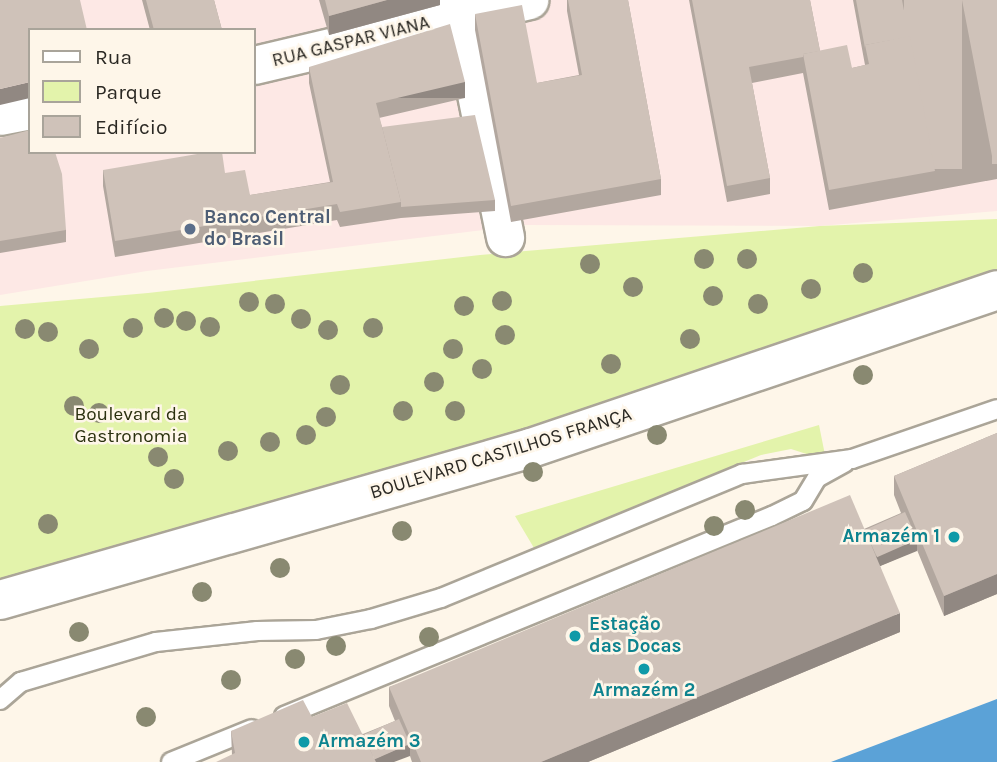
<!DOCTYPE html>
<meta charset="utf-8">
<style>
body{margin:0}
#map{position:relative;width:997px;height:762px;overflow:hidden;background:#fef6e9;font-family:Karla,sans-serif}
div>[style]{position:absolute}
.commercial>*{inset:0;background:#fde8e5}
.green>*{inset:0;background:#e3f3ab}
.water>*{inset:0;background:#5ba2d7}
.roads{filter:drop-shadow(2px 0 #aba598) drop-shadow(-2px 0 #aba598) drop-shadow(0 2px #aba598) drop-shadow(0 -2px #aba598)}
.lane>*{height:18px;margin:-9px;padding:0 9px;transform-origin:9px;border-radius:9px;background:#fff}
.street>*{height:37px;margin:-18.5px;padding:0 18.5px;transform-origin:18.5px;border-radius:18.5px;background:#fff}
.secondary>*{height:38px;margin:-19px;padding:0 19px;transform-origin:19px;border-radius:19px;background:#fff}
.trees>*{width:20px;height:20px;margin:-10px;border-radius:50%;background:#898971}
.wall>*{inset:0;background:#b2a79f}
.shaded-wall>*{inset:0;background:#918882;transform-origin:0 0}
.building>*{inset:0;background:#cfc2b9;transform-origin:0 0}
.dots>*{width:19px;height:19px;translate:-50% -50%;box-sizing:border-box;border:4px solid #fef6e9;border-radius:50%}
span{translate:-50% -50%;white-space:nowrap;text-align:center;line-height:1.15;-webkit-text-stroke:5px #fef6e9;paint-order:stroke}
.street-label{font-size:19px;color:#2a2823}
.service-label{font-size:19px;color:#4e5e75;font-weight:700}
.left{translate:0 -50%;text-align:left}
.park-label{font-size:19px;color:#2a300e}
.culture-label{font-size:19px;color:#0d838f;font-weight:700}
.right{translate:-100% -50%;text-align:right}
.legend{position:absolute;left:28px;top:28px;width:228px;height:126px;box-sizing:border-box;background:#fef6e9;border:2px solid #a9a49a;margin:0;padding:9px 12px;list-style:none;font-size:21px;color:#2a2823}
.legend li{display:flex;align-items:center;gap:14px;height:35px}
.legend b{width:35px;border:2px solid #a9a49a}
</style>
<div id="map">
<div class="commercial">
<i style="clip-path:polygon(evenodd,0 0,997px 0,997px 211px,820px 226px,525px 225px,147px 271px,0 295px,0 0,30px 30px,254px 30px,254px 152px,30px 152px,30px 30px)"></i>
</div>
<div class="green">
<i style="clip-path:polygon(997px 219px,997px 292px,0 600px,0 306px,148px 293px,480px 255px,820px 226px)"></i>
<i style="clip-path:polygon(819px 425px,825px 455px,816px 457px,791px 449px,761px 455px,534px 548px,515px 516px)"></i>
</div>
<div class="water">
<i style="clip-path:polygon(997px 699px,997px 762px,831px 762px)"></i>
</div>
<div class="roads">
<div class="lane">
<i style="left:0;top:700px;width:28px;rotate:-41deg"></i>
<i style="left:21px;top:682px;width:141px;rotate:-16.5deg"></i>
<i style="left:156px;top:642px;width:102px;rotate:-6.2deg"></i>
<i style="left:257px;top:631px;width:59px;rotate:-1deg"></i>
<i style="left:316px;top:630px;width:56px;rotate:-11.3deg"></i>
<i style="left:371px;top:619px;width:73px;rotate:-16.7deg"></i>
<i style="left:441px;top:598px;width:326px;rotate:-22.4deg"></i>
<i style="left:742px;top:474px;width:111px;rotate:-7.8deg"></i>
<i style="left:852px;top:459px;width:153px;rotate:-19deg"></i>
<i style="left:284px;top:716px;width:527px;rotate:-22.29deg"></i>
<i style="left:772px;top:516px;width:34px;rotate:-26deg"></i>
<i style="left:803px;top:501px;width:27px;rotate:-59deg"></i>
<i style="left:817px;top:478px;width:31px;rotate:-29deg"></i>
<i style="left:171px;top:762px;width:87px;rotate:-22.2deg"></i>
</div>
<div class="street">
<i style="left:451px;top:0;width:52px;rotate:72.3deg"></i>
<i style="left:467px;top:50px;width:191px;rotate:78.5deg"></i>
<i style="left:254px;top:65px;width:283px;rotate:-13.3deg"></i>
<i style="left:0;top:116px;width:31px;rotate:-11deg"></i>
</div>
<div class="secondary">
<i style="left:0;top:600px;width:552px;rotate:-15.97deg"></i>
<i style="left:531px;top:448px;width:492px;rotate:-18.7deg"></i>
</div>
</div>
<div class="trees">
<i style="left:704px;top:259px"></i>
<i style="left:747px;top:259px"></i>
<i style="left:590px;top:264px"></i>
<i style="left:863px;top:273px"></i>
<i style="left:633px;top:287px"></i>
<i style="left:811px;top:289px"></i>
<i style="left:713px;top:296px"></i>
<i style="left:502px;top:301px"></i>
<i style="left:249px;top:302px"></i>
<i style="left:275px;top:304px"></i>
<i style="left:758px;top:304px"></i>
<i style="left:464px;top:306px"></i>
<i style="left:164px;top:318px"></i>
<i style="left:301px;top:319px"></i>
<i style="left:186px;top:321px"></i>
<i style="left:210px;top:327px"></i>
<i style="left:133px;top:328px"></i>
<i style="left:373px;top:328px"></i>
<i style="left:25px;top:329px"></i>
<i style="left:328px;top:330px"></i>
<i style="left:48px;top:332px"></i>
<i style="left:505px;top:335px"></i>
<i style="left:690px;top:339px"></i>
<i style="left:89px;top:349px"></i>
<i style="left:453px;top:349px"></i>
<i style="left:611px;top:364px"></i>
<i style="left:482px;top:369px"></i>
<i style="left:863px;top:375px"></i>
<i style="left:434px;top:382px"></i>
<i style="left:340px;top:385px"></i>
<i style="left:74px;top:406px"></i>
<i style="left:403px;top:411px"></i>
<i style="left:455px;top:411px"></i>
<i style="left:99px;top:413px"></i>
<i style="left:326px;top:417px"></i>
<i style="left:306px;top:435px"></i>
<i style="left:657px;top:435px"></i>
<i style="left:270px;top:442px"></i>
<i style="left:228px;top:451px"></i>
<i style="left:158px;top:457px"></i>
<i style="left:533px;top:472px"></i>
<i style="left:174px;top:479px"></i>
<i style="left:745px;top:510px"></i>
<i style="left:48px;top:524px"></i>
<i style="left:714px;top:526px"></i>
<i style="left:402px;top:531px"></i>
<i style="left:280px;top:568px"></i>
<i style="left:202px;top:592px"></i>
<i style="left:79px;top:632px"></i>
<i style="left:429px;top:637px"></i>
<i style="left:336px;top:646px"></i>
<i style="left:295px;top:659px"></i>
<i style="left:231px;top:680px"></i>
<i style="left:146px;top:717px"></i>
</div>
<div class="wall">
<i style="clip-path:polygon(142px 0,214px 0,222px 30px,150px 30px)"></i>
<i style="clip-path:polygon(319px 0,440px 0,440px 5px,329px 35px)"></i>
<i style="clip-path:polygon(567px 0,628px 0,661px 179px,661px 195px,511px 222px,475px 30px,475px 14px,537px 83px,579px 75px,567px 11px)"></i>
<i style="clip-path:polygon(689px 0,810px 0,820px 51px,852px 68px,865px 65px,853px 0,997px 0,997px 179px,829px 210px,803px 73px,752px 83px,770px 178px,770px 194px,727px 202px)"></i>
<i style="clip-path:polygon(309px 67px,465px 98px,379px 118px,382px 127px,495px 200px,495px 211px,401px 218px,340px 227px,337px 220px,115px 257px,103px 186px,103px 170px,225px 173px,250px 195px,330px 182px,309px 83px)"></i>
<i style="clip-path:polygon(0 138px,66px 230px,66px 242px,0 253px)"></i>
<i style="clip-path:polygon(997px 433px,997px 594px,944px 616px,917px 550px,880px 566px,900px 632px,588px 762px,412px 762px,410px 756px,232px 755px,231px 731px,312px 717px,363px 734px,395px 721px,389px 706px,389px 687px,864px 529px,901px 513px,894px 495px,894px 476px)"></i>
</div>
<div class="shaded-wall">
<i style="clip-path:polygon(387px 0,440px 0,440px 5px,329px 35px,329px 16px)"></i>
<i style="clip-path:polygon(30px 82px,30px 98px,0 105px,0 89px)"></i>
<i style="left:465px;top:82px;width:16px;height:91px;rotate:90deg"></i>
<i style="clip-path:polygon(917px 539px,917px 551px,873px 569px,873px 557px)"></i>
<i style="clip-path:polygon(997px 574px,997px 594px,944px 616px,944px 596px)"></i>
<i style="clip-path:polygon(900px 613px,900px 632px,588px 762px,541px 762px)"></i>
<i style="clip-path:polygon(410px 744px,410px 756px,394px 762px,369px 762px,369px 761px)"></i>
</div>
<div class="building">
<i style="clip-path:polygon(0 0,80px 0,87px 30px,30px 30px,30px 82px,0 89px)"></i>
<i style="clip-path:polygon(146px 0,214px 0,222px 30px,154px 30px)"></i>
<i style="clip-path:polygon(325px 0,387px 0,329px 16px)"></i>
<i style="clip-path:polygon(568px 0,628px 0,661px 179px,511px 206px,475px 14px,522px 5px,537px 83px,582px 75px)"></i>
<i style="clip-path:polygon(692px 0,810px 0,820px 51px,803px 54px,803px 57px,749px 67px,770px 178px,727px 186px)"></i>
<i style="clip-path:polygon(856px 0,902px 0,909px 37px,865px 45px,865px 48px)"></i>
<i style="left:904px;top:0;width:58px;height:169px"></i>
<i style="clip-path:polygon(962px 0,997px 0,997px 164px,992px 164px,992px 156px)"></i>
<i style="clip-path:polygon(450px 24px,465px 82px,376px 103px,401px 202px,340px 212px,337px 204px,115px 241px,103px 170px,209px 152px,222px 152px,225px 173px,245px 170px,250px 195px,333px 182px,309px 67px)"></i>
<i style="clip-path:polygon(910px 36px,935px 171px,829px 190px,803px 54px,847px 45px,852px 68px,869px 64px,865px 45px)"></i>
<i style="clip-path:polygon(475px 115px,495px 200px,401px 207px,401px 202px,382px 127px)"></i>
<i style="clip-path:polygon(30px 130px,30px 152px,55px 152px,62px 174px,66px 230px,0 241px,0 138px)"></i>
<i style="clip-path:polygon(997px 433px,997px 574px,944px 596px,894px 476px)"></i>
<i style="clip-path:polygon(850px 495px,900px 613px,541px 762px,421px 762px,389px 687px)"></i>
<i style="left:905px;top:512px;width:30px;height:44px;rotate:66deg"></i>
<i style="clip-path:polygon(303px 700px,312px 717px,347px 703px,376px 762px,216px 762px,235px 753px,231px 731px)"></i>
<i style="left:399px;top:719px;width:27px;height:39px;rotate:66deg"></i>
</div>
<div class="dots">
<i style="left:190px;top:229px;background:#5c6f8a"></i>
<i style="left:954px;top:537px;background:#0f9aa8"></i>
<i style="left:575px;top:636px;background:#0f9aa8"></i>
<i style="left:644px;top:669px;background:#0f9aa8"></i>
<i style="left:304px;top:742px;background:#0f9aa8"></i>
</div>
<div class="street-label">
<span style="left:351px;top:42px;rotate:-14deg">RUA GASPAR VIANA</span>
<span style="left:501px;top:454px;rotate:-17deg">BOULEVARD CASTILHOS FRANÇA</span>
</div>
<div class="service-label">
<span class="left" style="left:204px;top:229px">Banco Central<br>do Brasil</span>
</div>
<div class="park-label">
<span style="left:131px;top:426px">Boulevard da<br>Gastronomia</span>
</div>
<div class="culture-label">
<span class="right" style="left:940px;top:537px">Armazém 1</span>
<span class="left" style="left:589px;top:636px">Estação<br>das Docas</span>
<span style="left:644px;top:691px">Armazém 2</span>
<span class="left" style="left:318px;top:742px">Armazém 3</span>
</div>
<ul class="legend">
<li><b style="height:9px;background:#fff"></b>Rua</li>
<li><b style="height:19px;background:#e3f3ab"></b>Parque</li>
<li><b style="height:19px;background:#cfc2b9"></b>Edifício</li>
</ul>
</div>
